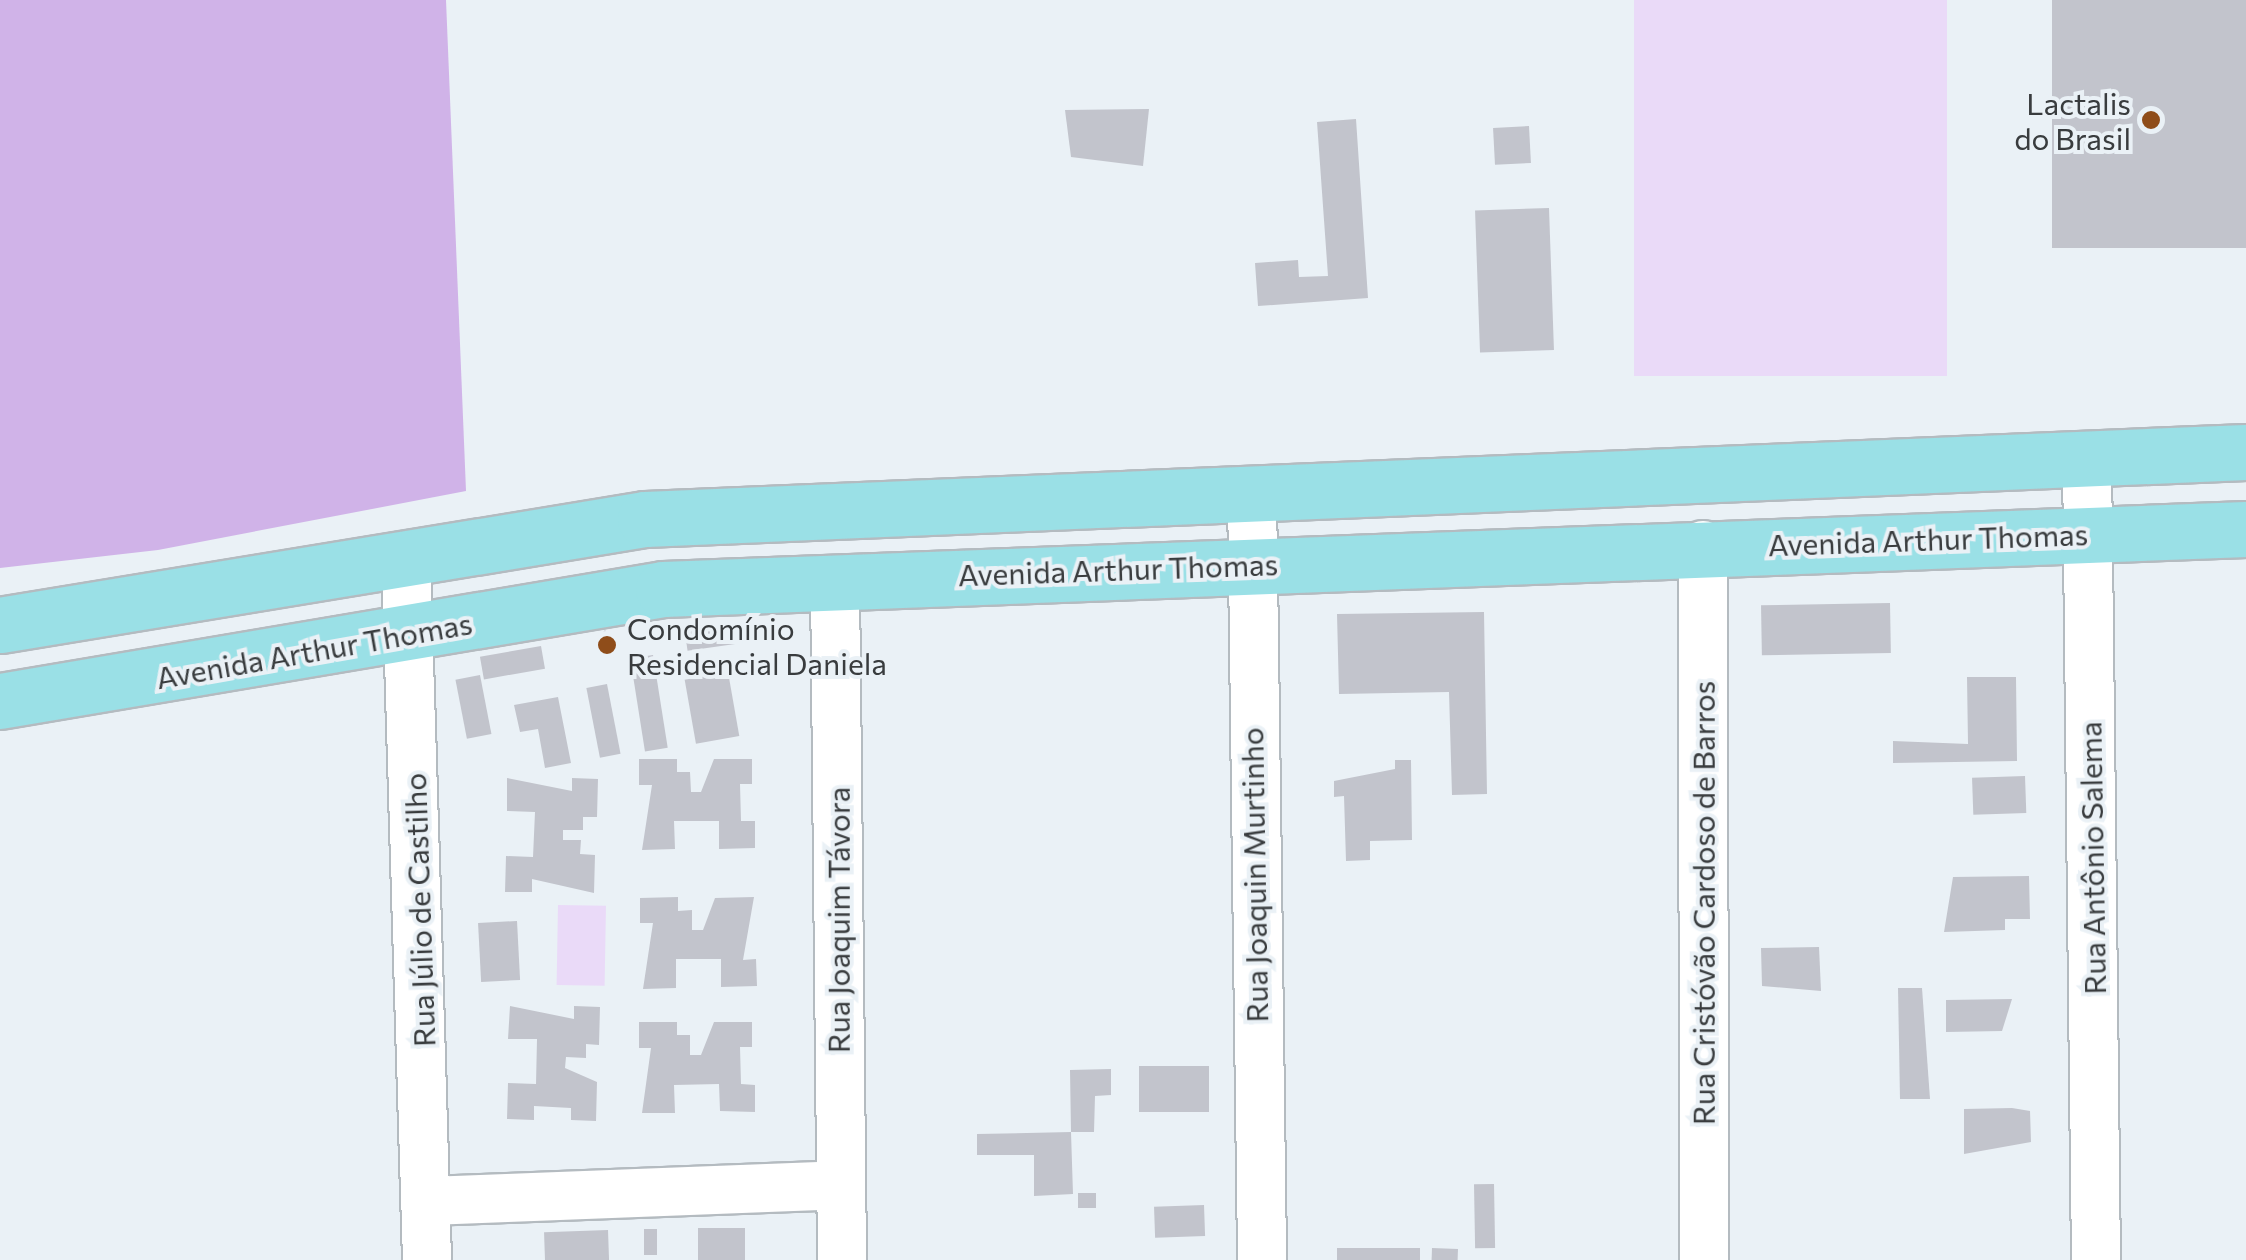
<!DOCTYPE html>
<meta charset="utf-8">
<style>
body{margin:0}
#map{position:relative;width:2246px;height:1260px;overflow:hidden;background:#eaf1f6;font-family:Commissioner,sans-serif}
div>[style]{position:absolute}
.green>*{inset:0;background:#eadaf8;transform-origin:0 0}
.forest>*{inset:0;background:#d0b3e8}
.building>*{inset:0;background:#c2c4cc;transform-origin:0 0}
.roads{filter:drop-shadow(2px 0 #b4bbc0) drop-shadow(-2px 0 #b4bbc0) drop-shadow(0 2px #b4bbc0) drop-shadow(0 -2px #b4bbc0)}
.minor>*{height:48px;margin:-24px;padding:0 24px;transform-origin:24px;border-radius:24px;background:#fff}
.major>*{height:55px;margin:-27.5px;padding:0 27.5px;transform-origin:27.5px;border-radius:27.5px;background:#9ae0e6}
.dots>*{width:28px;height:28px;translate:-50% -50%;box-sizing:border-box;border:5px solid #eaf1f6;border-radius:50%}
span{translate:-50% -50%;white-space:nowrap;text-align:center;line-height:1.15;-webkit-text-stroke:8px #eaf1f6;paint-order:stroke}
.poi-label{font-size:30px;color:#393c3e}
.right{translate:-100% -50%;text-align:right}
.left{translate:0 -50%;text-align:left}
.street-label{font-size:30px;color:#393c3e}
</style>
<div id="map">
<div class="green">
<i style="left:1634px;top:0;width:313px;height:376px"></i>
<i style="left:558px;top:905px;width:48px;height:80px;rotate:1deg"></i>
</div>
<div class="forest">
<i style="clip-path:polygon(0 0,446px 0,466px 491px,158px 550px,0 568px)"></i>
</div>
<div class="building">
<i style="left:2052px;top:0;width:194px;height:248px"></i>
<i style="clip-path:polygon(1149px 109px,1143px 166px,1071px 157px,1065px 110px)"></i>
<i style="clip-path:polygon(1356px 119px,1368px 298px,1258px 306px,1255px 263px,1298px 260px,1299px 277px,1328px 276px,1317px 122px)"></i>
<i style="left:1529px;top:126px;width:37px;height:36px;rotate:87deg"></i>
<i style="left:1549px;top:208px;width:142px;height:74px;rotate:88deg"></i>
<i style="left:1890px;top:603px;width:50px;height:129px;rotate:89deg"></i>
<i style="clip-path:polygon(1484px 612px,1487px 794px,1452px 795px,1449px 692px,1339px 694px,1337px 614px)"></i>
<i style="left:748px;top:621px;width:21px;height:64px;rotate:82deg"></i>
<i style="clip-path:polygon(605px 630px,618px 647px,609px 656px,594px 643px)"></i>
<i style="left:541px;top:646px;width:23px;height:62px;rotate:80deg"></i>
<i style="left:653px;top:655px;width:94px;height:23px;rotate:81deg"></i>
<i style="left:728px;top:672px;width:65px;height:44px;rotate:80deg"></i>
<i style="left:480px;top:675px;width:60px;height:25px;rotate:79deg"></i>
<i style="clip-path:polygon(1967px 677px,2016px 677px,2017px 761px,1893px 763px,1893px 741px,1968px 744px)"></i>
<i style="left:607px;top:684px;width:71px;height:21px;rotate:79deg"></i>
<i style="clip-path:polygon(558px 697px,571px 763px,545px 768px,538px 729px,520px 732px,514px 705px)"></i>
<i style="clip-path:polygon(639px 759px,677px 759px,677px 772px,690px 772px,691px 792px,701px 792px,714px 759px,752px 759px,752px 784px,740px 784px,741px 821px,755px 821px,755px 848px,719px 849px,719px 821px,674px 821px,675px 849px,642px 850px,652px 785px,639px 785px)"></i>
<i style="clip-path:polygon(1395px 760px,1411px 760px,1412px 840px,1370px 841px,1370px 860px,1346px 861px,1344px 796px,1334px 797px,1334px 781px,1395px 769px)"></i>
<i style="left:2025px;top:776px;width:37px;height:53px;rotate:88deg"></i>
<i style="clip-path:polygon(507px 778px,572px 791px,572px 778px,598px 779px,597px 817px,583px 817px,583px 830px,563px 830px,563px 840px,581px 840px,580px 854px,595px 855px,594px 893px,532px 879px,532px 892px,505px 892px,506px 856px,533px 857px,535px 812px,507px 811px)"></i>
<i style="clip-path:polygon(2029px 876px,2030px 919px,2005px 919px,2005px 930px,1944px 932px,1953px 877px)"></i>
<i style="clip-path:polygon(678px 897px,678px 911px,692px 910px,692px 930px,703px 930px,715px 898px,754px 897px,743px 960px,756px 959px,757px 986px,721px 987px,721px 959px,676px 959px,676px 988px,643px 989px,653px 923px,640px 923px,640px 898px)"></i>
<i style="left:517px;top:921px;width:59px;height:39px;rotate:87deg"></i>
<i style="clip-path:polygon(1819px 947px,1821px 991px,1762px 986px,1761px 948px)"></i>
<i style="clip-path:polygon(1898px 988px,1922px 988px,1930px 1099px,1900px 1099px)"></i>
<i style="clip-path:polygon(2012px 999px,2002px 1031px,1946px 1032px,1946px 1000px)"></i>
<i style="clip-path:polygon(510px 1006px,574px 1019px,574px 1006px,600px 1007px,599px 1045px,586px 1044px,586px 1058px,566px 1057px,565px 1068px,597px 1082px,596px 1121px,571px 1120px,571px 1108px,534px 1106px,534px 1120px,507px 1119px,508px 1083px,536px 1084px,537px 1039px,508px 1039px)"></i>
<i style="clip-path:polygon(639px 1022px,677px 1022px,677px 1035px,690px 1035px,690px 1055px,701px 1055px,714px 1022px,752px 1022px,752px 1047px,740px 1047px,741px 1084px,755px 1085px,755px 1112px,720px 1111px,719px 1084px,674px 1085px,675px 1113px,642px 1113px,651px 1048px,639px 1048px)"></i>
<i style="left:1209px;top:1066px;width:46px;height:70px;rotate:90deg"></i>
<i style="clip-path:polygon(1111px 1069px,1111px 1095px,1095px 1096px,1094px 1132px,1071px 1132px,1070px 1070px)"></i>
<i style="clip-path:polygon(2012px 1108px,2030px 1111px,2031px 1142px,1964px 1154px,1964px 1109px)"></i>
<i style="clip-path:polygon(1071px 1132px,1073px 1194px,1034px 1196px,1034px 1155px,977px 1155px,977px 1134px)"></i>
<i style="left:1494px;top:1184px;width:64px;height:20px;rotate:89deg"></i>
<i style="left:1096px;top:1193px;width:15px;height:18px;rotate:90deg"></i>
<i style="left:1204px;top:1205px;width:31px;height:50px;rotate:88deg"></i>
<i style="left:698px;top:1228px;width:47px;height:32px"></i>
<i style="left:644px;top:1229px;width:13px;height:26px"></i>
<i style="left:608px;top:1230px;width:30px;height:64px;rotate:88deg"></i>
<i style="left:1337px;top:1248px;width:83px;height:12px"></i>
<i style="left:1432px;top:1248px;width:26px;height:12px;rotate:2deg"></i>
</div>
<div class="roads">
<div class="minor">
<i style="left:2087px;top:457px;width:803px;rotate:89.36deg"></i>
<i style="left:1252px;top:491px;width:769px;rotate:89.25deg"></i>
<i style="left:1703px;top:545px;width:715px;rotate:89.92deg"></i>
<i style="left:406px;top:560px;width:700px;rotate:88.28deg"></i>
<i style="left:835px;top:580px;width:680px;rotate:89.41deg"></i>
<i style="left:427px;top:1201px;width:414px;rotate:-2.2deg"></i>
</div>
<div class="major">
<i style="left:0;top:625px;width:654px;rotate:-9.33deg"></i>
<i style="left:645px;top:519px;width:1602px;rotate:-2.4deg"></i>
<i style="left:0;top:701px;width:672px;rotate:-9.59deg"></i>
<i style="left:663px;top:589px;width:1584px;rotate:-2.17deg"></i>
</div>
</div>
<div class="dots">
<i style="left:2151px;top:120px;background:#8f4d1a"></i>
<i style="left:607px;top:645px;background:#8f4d1a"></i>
</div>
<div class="poi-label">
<span class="right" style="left:2131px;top:120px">Lactalis<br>do Brasil</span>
<span class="left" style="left:627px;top:645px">Condomínio<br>Residencial Daniela</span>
</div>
<div class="street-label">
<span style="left:1928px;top:539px;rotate:-2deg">Avenida Arthur Thomas</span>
<span style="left:1118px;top:569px;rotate:-2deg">Avenida Arthur Thomas</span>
<span style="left:314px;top:650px;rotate:-10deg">Avenida Arthur Thomas</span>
<span style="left:2092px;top:858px;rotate:-91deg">Rua Antônio Salema</span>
<span style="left:1254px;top:875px;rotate:-91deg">Rua Joaquin Murtinho</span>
<span style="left:1703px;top:903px;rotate:-90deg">Rua Cristóvão Cardoso de Barros</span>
<span style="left:419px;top:910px;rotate:-92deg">Rua Júlio de Castilho</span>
<span style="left:838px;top:920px;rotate:-90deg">Rua Joaquim Távora</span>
</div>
</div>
